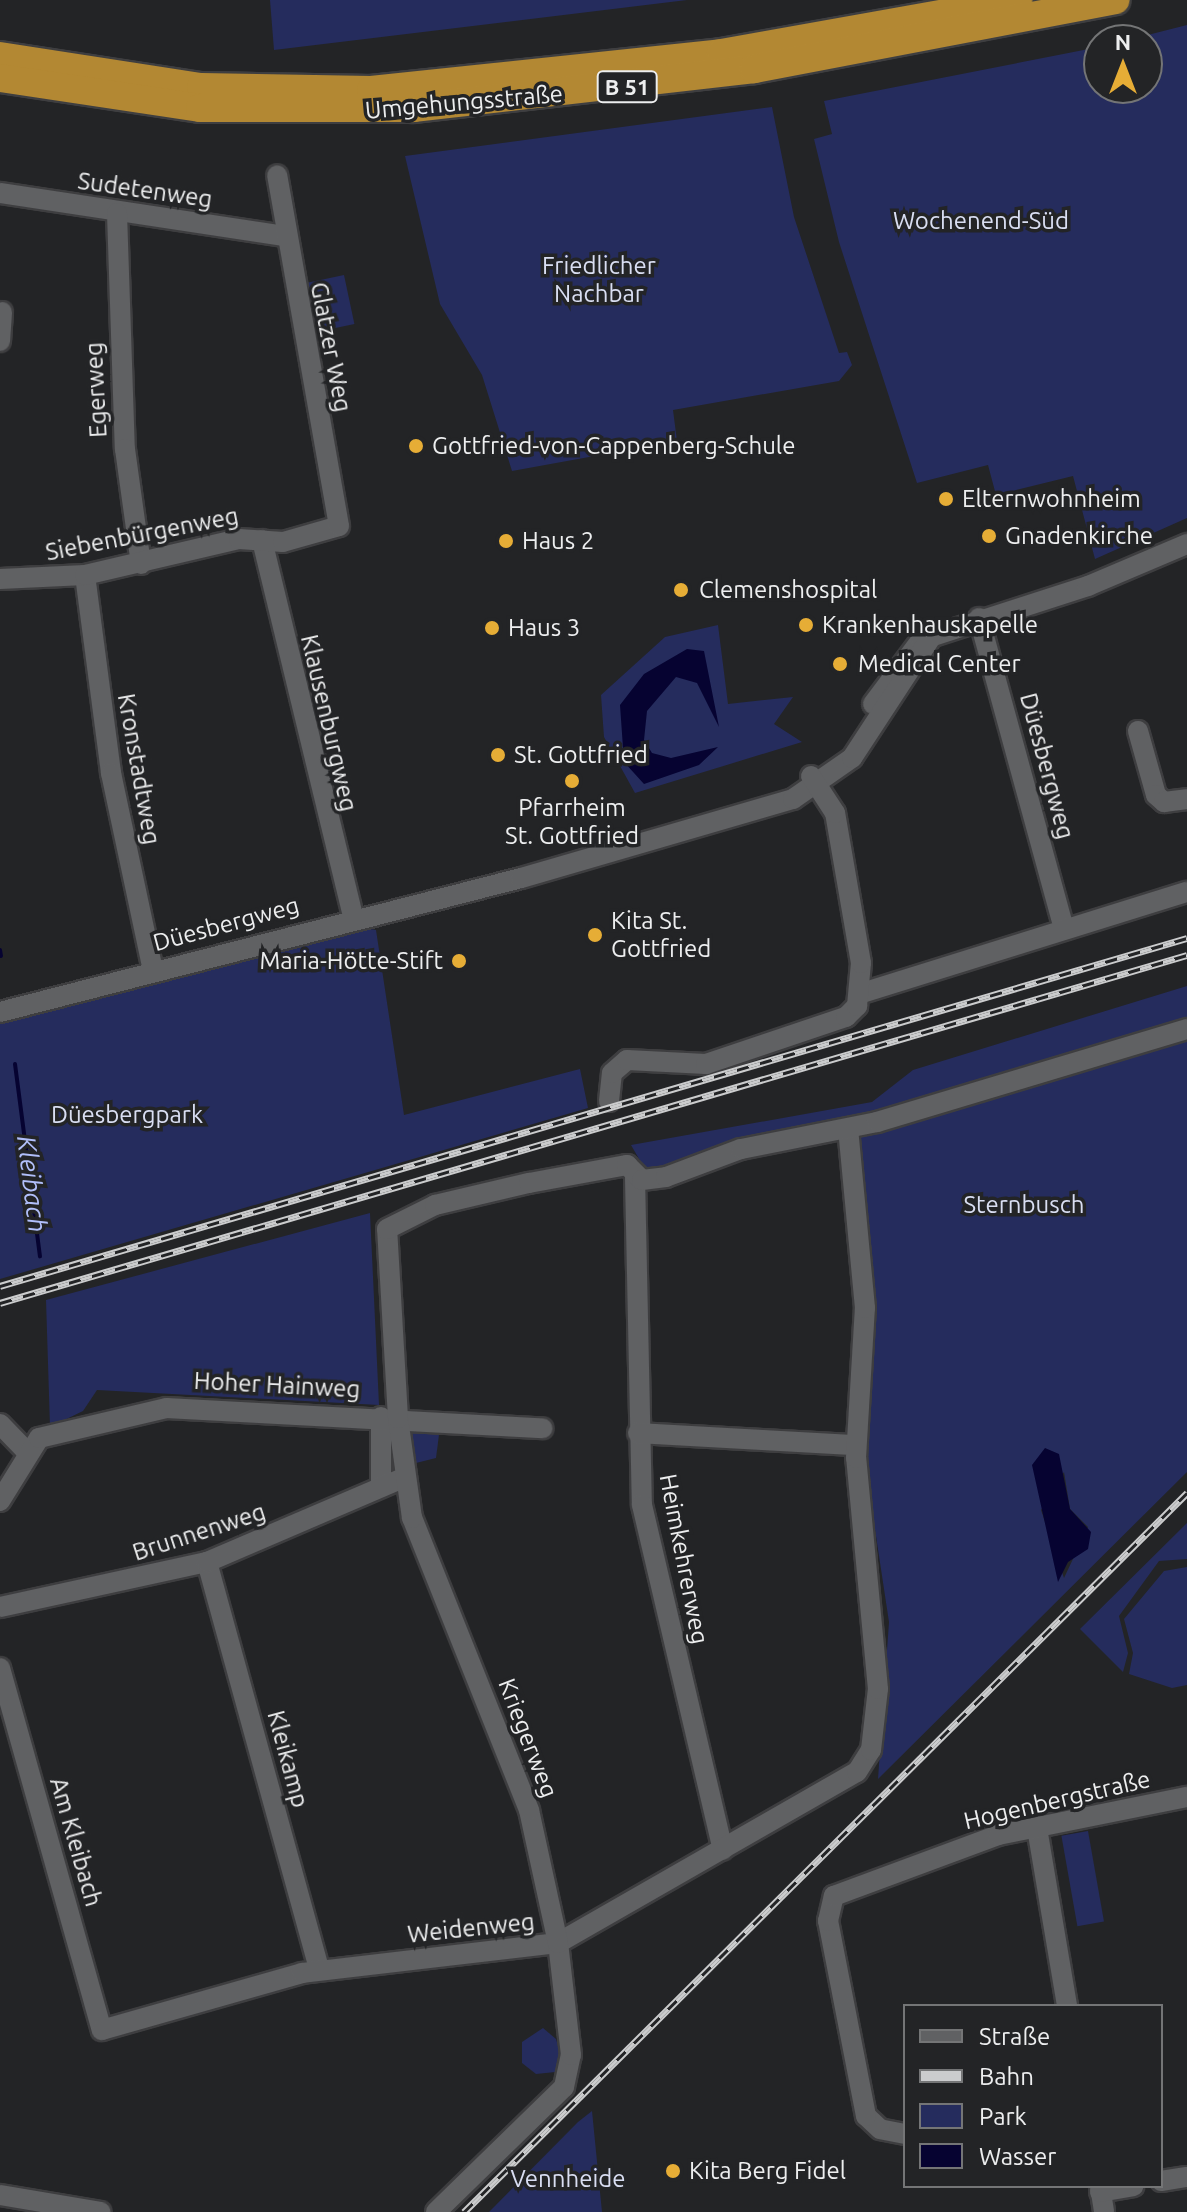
<!DOCTYPE html>
<meta charset="utf-8">
<style>
body{margin:0}
#map{position:relative;width:1187px;height:2212px;overflow:hidden;background:#232426;font-family:Ubuntu,sans-serif}
div>[style]{position:absolute}
.green>*{inset:0;background:#252c5d;transform-origin:0 0}
.water>*{inset:0;background:#060331}
.stream>*{height:4px;margin:-2px;padding:0 2px;transform-origin:2px;border-radius:2px;background:#060331}
.roads{filter:drop-shadow(2px 0 #3e3e40) drop-shadow(-2px 0 #3e3e40) drop-shadow(0 2px #3e3e40) drop-shadow(0 -2px #3e3e40)}
.minor>*{height:20px;margin:-10px;padding:0 10px;transform-origin:10px;border-radius:10px;background:#606163}
.highway>*{height:28px;margin:-14px;padding:0 14px;transform-origin:14px;border-radius:14px;background:#b38833}
.rail>*{height:7px;margin-top:-3.5px;transform-origin:0;background:repeating-linear-gradient(90deg,#232426 0 12px,#cbcccd 0 24px);box-sizing:border-box;border-block:2px solid #cbcccd}
.dots>*{width:22px;height:22px;translate:-50% -50%;box-sizing:border-box;border:4px solid #232426;border-radius:50%}
span{translate:-50% -50%;white-space:nowrap;text-align:center;line-height:1.15;-webkit-text-stroke:7px #232426;paint-order:stroke}
.shield-label span{padding:2px 6px;background:#232426;border:2px solid;border-radius:6px;-webkit-text-stroke-width:0}
.shield-label{font-size:22px;color:#edeeef;font-weight:700}
.street-label{font-size:24px;color:#edeeef}
.park-label{font-size:24px;color:#d9def2}
.poi-label{font-size:24px;color:#edeeef}
.left{translate:0 -50%;text-align:left}
.right{translate:-100% -50%;text-align:right}
.water-label{font-size:26px;color:#b1bffa;font-style:italic}
.legend{position:absolute;left:903px;top:2004px;width:260px;height:184px;box-sizing:border-box;background:#232426;border:2px solid #747576;margin:0;padding:10px 14px;list-style:none;font-size:24px;color:#edeeef}
.legend li{display:flex;align-items:center;gap:16px;height:40px}
.legend b{width:40px;border:2px solid #747576}
.north{position:absolute;left:1083px;top:24px;width:80px;height:80px;box-sizing:border-box;background:#232426;border:2px solid #747576;border-radius:50%;rotate:0deg;font-size:22px;font-weight:700;line-height:32px;text-align:center;color:#edeeef}
.north::after{content:'';display:block;margin:auto;width:28px;height:36px;background:#e6ad36;clip-path:polygon(50% 0,100% 100%,50% 72%,0 100%)}
</style>
<div id="map">
<div class="green">
<i style="clip-path:polygon(270px 0,687px 0,274px 50px)"></i>
<i style="clip-path:polygon(1187px 25px,1187px 518px,1095px 559px,1073px 476px,996px 495px,988px 465px,917px 483px,839px 242px,814px 139px,832px 134px,824px 101px,1099px 47px,1099px 88px,1147px 88px,1147px 40px,1128px 40px)"></i>
<i style="clip-path:polygon(772px 107px,794px 217px,839px 353px,847px 352px,852px 365px,839px 381px,673px 410px,677px 441px,512px 471px,482px 375px,440px 304px,405px 156px)"></i>
<i style="left:344px;top:275px;width:50px;height:46px;rotate:78deg"></i>
<i style="clip-path:polygon(718px 625px,728px 704px,793px 697px,774px 724px,802px 742px,635px 793px,604px 737px,601px 695px,665px 637px)"></i>
<i style="clip-path:polygon(357px 927px,376px 930px,404px 1115px,580px 1069px,588px 1108px,0 1279px,0 1023px)"></i>
<i style="clip-path:polygon(evenodd,1187px 986px,1187px 1472px,878px 1779px,889px 1622px,863px 1450px,855px 1132px,646px 1171px,631px 1145px,872px 1102px,913px 1070px,1187px 986px,1064px 1472px,1070px 1509px,1088px 1527px,1064px 1578px,1041px 1510px,1064px 1472px)"></i>
<i style="clip-path:polygon(370px 1213px,379px 1405px,97px 1390px,83px 1411px,50px 1427px,46px 1300px)"></i>
<i style="clip-path:polygon(409px 1426px,440px 1427px,436px 1458px,412px 1464px)"></i>
<i style="clip-path:polygon(1187px 1523px,1187px 1559px,1159px 1561px,1119px 1616px,1128px 1653px,1123px 1672px,1080px 1629px)"></i>
<i style="clip-path:polygon(1187px 1567px,1187px 1685px,1172px 1688px,1129px 1674px,1133px 1653px,1124px 1619px,1164px 1571px)"></i>
<i style="left:1088px;top:1831px;width:92px;height:27px;rotate:80deg"></i>
<i style="clip-path:polygon(543px 2028px,556px 2039px,565px 2071px,536px 2074px,522px 2063px,522px 2042px)"></i>
<i style="clip-path:polygon(592px 2111px,602px 2212px,489px 2212px,578px 2122px)"></i>
</div>
<div class="water">
<i style="clip-path:polygon(687px 649px,704px 651px,719px 727px,697px 683px,676px 677px,647px 711px,644px 740px,652px 753px,671px 758px,718px 747px,699px 765px,644px 784px,624px 762px,620px 705px,644px 674px)"></i>
<i style="clip-path:polygon(1045px 1448px,1059px 1454px,1070px 1509px,1091px 1532px,1088px 1549px,1068px 1562px,1058px 1582px,1032px 1465px)"></i>
</div>
<div class="stream">
<i style="left:0;top:950px;width:6px;rotate:81deg"></i>
<i style="left:15px;top:1064px;width:194px;rotate:82.6deg"></i>
</div>
<div class="roads">
<div class="minor">
<i style="left:0;top:193px;width:286px;rotate:8.6deg"></i>
<i style="left:117px;top:213px;width:236px;rotate:88.1deg"></i>
<i style="left:125px;top:449px;width:116px;rotate:82.1deg"></i>
<i style="left:0;top:341px;width:29px;rotate:-86deg"></i>
<i style="left:262px;top:540px;width:388px;rotate:76.4deg"></i>
<i style="left:85px;top:575px;width:200px;rotate:82.5deg"></i>
<i style="left:111px;top:773px;width:201px;rotate:78deg"></i>
<i style="left:0;top:579px;width:85px;rotate:-2.7deg"></i>
<i style="left:85px;top:575px;width:158px;rotate:-13.2deg"></i>
<i style="left:239px;top:539px;width:44px;rotate:3.9deg"></i>
<i style="left:283px;top:542px;width:58px;rotate:-15.9deg"></i>
<i style="left:339px;top:526px;width:356px;rotate:-100deg"></i>
<i style="left:979px;top:618px;width:321px;rotate:74.7deg"></i>
<i style="left:873px;top:704px;width:80px;rotate:-53.1deg"></i>
<i style="left:921px;top:640px;width:176px;rotate:-17.9deg"></i>
<i style="left:1088px;top:586px;width:108px;rotate:-23deg"></i>
<i style="left:1138px;top:731px;width:66px;rotate:74.3deg"></i>
<i style="left:1156px;top:795px;width:11px;rotate:41deg"></i>
<i style="left:1164px;top:802px;width:23px;rotate:-7deg"></i>
<i style="left:862px;top:993px;width:340px;rotate:-17.3deg"></i>
<i style="left:0;top:1012px;width:538px;rotate:-14.42deg"></i>
<i style="left:521px;top:878px;width:283px;rotate:-16.2deg"></i>
<i style="left:793px;top:799px;width:72px;rotate:-34.8deg"></i>
<i style="left:852px;top:758px;width:148px;rotate:-56.8deg"></i>
<i style="left:609px;top:1101px;width:28px;rotate:-84deg"></i>
<i style="left:612px;top:1073px;width:20px;rotate:-41deg"></i>
<i style="left:627px;top:1060px;width:79px;rotate:2.9deg"></i>
<i style="left:706px;top:1064px;width:148px;rotate:-18.6deg"></i>
<i style="left:846px;top:1017px;width:16px;rotate:-45deg"></i>
<i style="left:857px;top:1006px;width:43px;rotate:-84.7deg"></i>
<i style="left:861px;top:963px;width:152px;rotate:-99.8deg"></i>
<i style="left:835px;top:813px;width:44px;rotate:-123deg"></i>
<i style="left:635px;top:1177px;width:328px;rotate:88.8deg"></i>
<i style="left:642px;top:1505px;width:354px;rotate:76.8deg"></i>
<i style="left:381px;top:1417px;width:69px;rotate:90deg"></i>
<i style="left:0;top:1424px;width:39px;rotate:46deg"></i>
<i style="left:638px;top:1433px;width:218px;rotate:3.2deg"></i>
<i style="left:0;top:1501px;width:74px;rotate:-58.2deg"></i>
<i style="left:39px;top:1438px;width:131px;rotate:-13.2deg"></i>
<i style="left:167px;top:1408px;width:376px;rotate:3.1deg"></i>
<i style="left:207px;top:1562px;width:423px;rotate:74.6deg"></i>
<i style="left:0;top:1607px;width:212px;rotate:-12.3deg"></i>
<i style="left:207px;top:1562px;width:215px;rotate:-23.2deg"></i>
<i style="left:0;top:1668px;width:376px;rotate:74.3deg"></i>
<i style="left:102px;top:2030px;width:208px;rotate:-15.9deg"></i>
<i style="left:302px;top:1973px;width:258px;rotate:-6.7deg"></i>
<i style="left:558px;top:1943px;width:344px;rotate:-29.8deg"></i>
<i style="left:857px;top:1772px;width:26px;rotate:-58deg"></i>
<i style="left:871px;top:1750px;width:61px;rotate:-83.5deg"></i>
<i style="left:878px;top:1689px;width:232px;rotate:-95.4deg"></i>
<i style="left:856px;top:1458px;width:150px;rotate:-86.6deg"></i>
<i style="left:865px;top:1308px;width:180px;rotate:-95.4deg"></i>
<i style="left:1037px;top:1828px;width:181px;rotate:80.4deg"></i>
<i style="left:905px;top:2134px;width:25px;rotate:-169deg"></i>
<i style="left:880px;top:2129px;width:19px;rotate:-137deg"></i>
<i style="left:866px;top:2116px;width:199px;rotate:-101deg"></i>
<i style="left:828px;top:1921px;width:26px;rotate:-77deg"></i>
<i style="left:834px;top:1896px;width:175px;rotate:-20.4deg"></i>
<i style="left:998px;top:1835px;width:193px;rotate:-11.4deg"></i>
<i style="left:1161px;top:2181px;width:26px;rotate:-9deg"></i>
<i style="left:1100px;top:2186px;width:26px;rotate:81deg"></i>
<i style="left:1100px;top:2192px;width:34px;rotate:-10deg"></i>
<i style="left:0;top:2195px;width:102px;rotate:9.6deg"></i>
<i style="left:436px;top:2212px;width:179px;rotate:-44.3deg"></i>
<i style="left:564px;top:2087px;width:33px;rotate:-78deg"></i>
<i style="left:571px;top:2055px;width:113px;rotate:-96.6deg"></i>
<i style="left:558px;top:1943px;width:136px;rotate:-102.3deg"></i>
<i style="left:529px;top:1810px;width:315px;rotate:-111.8deg"></i>
<i style="left:412px;top:1518px;width:101px;rotate:-98deg"></i>
<i style="left:398px;top:1418px;width:189px;rotate:-93.3deg"></i>
<i style="left:387px;top:1229px;width:54px;rotate:-26.6deg"></i>
<i style="left:435px;top:1205px;width:97px;rotate:-13.2deg"></i>
<i style="left:529px;top:1183px;width:100px;rotate:-10.4deg"></i>
<i style="left:627px;top:1165px;width:21px;rotate:45deg"></i>
<i style="left:642px;top:1180px;width:24px;rotate:-7deg"></i>
<i style="left:666px;top:1177px;width:80px;rotate:-20.5deg"></i>
<i style="left:741px;top:1149px;width:139px;rotate:-11.2deg"></i>
<i style="left:877px;top:1122px;width:324px;rotate:-16.7deg"></i>
</div>
<div class="highway">
<i style="left:0;top:56px;width:203px;rotate:8.8deg"></i>
<i style="left:201px;top:87px;width:170px;rotate:1deg"></i>
<i style="left:371px;top:90px;width:352px;rotate:-6deg"></i>
<i style="left:721px;top:53px;width:302px;rotate:-10.1deg"></i>
<i style="left:0;top:78px;width:202px;rotate:8.5deg"></i>
<i style="left:200px;top:108px;width:214px"></i>
<i style="left:414px;top:108px;width:342px;rotate:-6.5deg"></i>
<i style="left:754px;top:69px;width:368px;rotate:-10.8deg"></i>
</div>
</div>
<div class="rail">
<i style="left:0;top:1286px;width:1237px;rotate:-16.34deg"></i>
<i style="left:0;top:1303px;width:1237px;rotate:-16.34deg"></i>
<i style="left:464px;top:2212px;width:1020px;rotate:-44.84deg"></i>
</div>
<div class="dots">
<i style="left:416px;top:446px;background:#e6ad36"></i>
<i style="left:946px;top:499px;background:#e6ad36"></i>
<i style="left:989px;top:536px;background:#e6ad36"></i>
<i style="left:506px;top:541px;background:#e6ad36"></i>
<i style="left:681px;top:590px;background:#e6ad36"></i>
<i style="left:806px;top:625px;background:#e6ad36"></i>
<i style="left:492px;top:628px;background:#e6ad36"></i>
<i style="left:840px;top:664px;background:#e6ad36"></i>
<i style="left:498px;top:755px;background:#e6ad36"></i>
<i style="left:572px;top:781px;background:#e6ad36"></i>
<i style="left:595px;top:935px;background:#e6ad36"></i>
<i style="left:459px;top:961px;background:#e6ad36"></i>
<i style="left:673px;top:2171px;background:#e6ad36"></i>
</div>
<div class="shield-label">
<span style="left:627px;top:87px">B 51</span>
</div>
<div class="street-label">
<span style="left:464px;top:102px;rotate:-5deg">Umgehungsstraße</span>
<span style="left:145px;top:190px;rotate:8deg">Sudetenweg</span>
<span style="left:331px;top:347px;rotate:79deg">Glatzer Weg</span>
<span style="left:96px;top:390px;rotate:-93deg">Egerweg</span>
<span style="left:142px;top:534px;rotate:-11deg">Siebenbürgenweg</span>
<span style="left:329px;top:723px;rotate:77deg">Klausenburgweg</span>
<span style="left:1047px;top:766px;rotate:75deg">Düesbergweg</span>
<span style="left:139px;top:769px;rotate:80deg">Kronstadtweg</span>
<span style="left:226px;top:924px;rotate:-15deg">Düesbergweg</span>
<span style="left:277px;top:1385px;rotate:3deg">Hoher Hainweg</span>
<span style="left:199px;top:1532px;rotate:-18deg">Brunnenweg</span>
<span style="left:684px;top:1559px;rotate:79deg">Heimkehrerweg</span>
<span style="left:528px;top:1738px;rotate:69deg">Kriegerweg</span>
<span style="left:288px;top:1759px;rotate:75deg">Kleikamp</span>
<span style="left:1057px;top:1800px;rotate:-13deg">Hogenbergstraße</span>
<span style="left:76px;top:1842px;rotate:74deg">Am Kleibach</span>
<span style="left:471px;top:1928px;rotate:-6deg">Weidenweg</span>
</div>
<div class="park-label">
<span style="left:981px;top:221px">Wochenend-Süd</span>
<span style="left:599px;top:280px">Friedlicher<br>Nachbar</span>
<span style="left:127px;top:1115px">Düesbergpark</span>
<span style="left:1024px;top:1205px">Sternbusch</span>
<span style="left:568px;top:2179px">Vennheide</span>
</div>
<div class="poi-label">
<span class="left" style="left:432px;top:446px">Gottfried-von-Cappenberg-Schule</span>
<span class="left" style="left:962px;top:499px">Elternwohnheim</span>
<span class="left" style="left:1005px;top:536px">Gnadenkirche</span>
<span class="left" style="left:522px;top:541px">Haus 2</span>
<span class="left" style="left:699px;top:590px">Clemenshospital</span>
<span class="left" style="left:822px;top:625px">Krankenhauskapelle</span>
<span class="left" style="left:508px;top:628px">Haus 3</span>
<span class="left" style="left:858px;top:664px">Medical Center</span>
<span class="left" style="left:514px;top:755px">St. Gottfried</span>
<span style="left:572px;top:822px">Pfarrheim<br>St. Gottfried</span>
<span class="left" style="left:611px;top:935px">Kita St.<br>Gottfried</span>
<span class="right" style="left:443px;top:961px">Maria-Hötte-Stift</span>
<span class="left" style="left:689px;top:2171px">Kita Berg Fidel</span>
</div>
<div class="water-label">
<span style="left:32px;top:1184px;rotate:83deg">Kleibach</span>
</div>
<ul class="legend">
<li><b style="height:10px;background:#606163"></b>Straße</li>
<li><b style="height:10px;background:#cbcccd"></b>Bahn</li>
<li><b style="height:22px;background:#252c5d"></b>Park</li>
<li><b style="height:22px;background:#060331"></b>Wasser</li>
</ul>
<div class="north">N</div>
</div>
